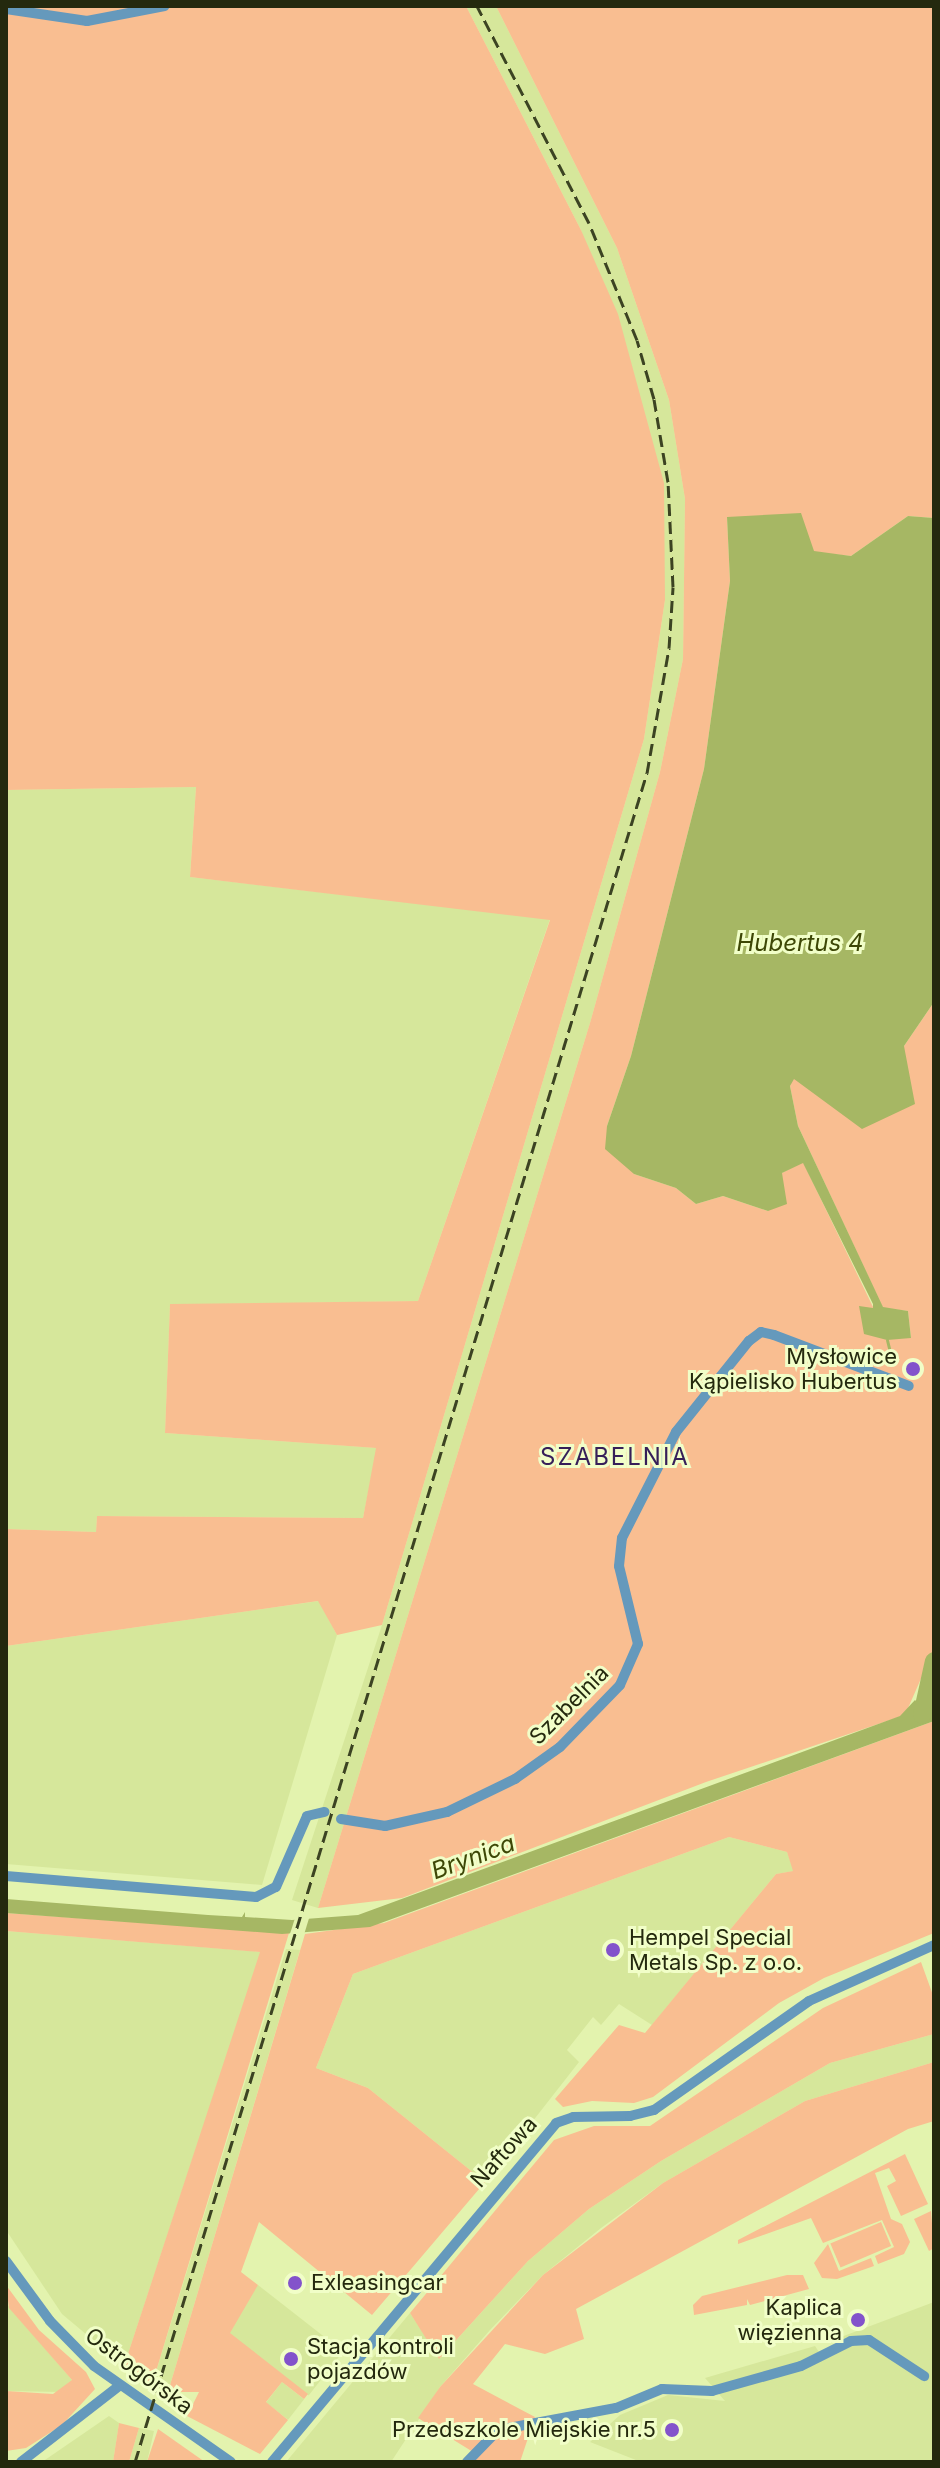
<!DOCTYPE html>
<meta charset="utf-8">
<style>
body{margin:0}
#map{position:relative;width:940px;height:2468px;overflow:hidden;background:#e3f3ae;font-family:Inter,sans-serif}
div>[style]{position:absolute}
.built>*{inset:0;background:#d6e79b;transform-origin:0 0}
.green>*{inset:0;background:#f9be91;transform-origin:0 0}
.water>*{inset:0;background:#a6b764}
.pier>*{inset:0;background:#e3f3ae}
.stream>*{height:3px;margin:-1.5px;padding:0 1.5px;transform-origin:1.5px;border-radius:1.5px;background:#a6b764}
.river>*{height:18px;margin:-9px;padding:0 9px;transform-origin:9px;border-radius:9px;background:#a6b764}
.minor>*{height:10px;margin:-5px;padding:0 5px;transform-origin:5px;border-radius:5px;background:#6599bc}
.rail>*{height:3px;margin-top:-1.5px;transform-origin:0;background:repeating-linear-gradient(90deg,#3c4322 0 12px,transparent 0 18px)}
.dots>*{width:22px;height:22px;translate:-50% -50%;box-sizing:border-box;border:4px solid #f1fec8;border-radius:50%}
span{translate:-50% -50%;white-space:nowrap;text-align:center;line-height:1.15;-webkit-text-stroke:6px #f1fec8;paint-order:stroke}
.poi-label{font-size:22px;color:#24290e}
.right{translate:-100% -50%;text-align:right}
.left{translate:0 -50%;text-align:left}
.street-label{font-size:22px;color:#24290e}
.water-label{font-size:24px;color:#3d4706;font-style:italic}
.neighbourhood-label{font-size:24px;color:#361f59;letter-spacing:2px}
.frame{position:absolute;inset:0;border:8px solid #24290e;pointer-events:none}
</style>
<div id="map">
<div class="built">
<i style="clip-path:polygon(466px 6px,496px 6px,617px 248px,669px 400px,685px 499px,683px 659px,660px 772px,590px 1023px,318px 1908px,292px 1900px,382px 1625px,644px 739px,665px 600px,581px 230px)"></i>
<i style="clip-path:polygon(196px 787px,190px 877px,550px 919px,418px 1301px,170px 1305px,165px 1433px,377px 1448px,363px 1518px,97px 1516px,96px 1532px,6px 1529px,6px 790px)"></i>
<i style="clip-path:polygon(319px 1601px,337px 1635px,262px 1885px,6px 1864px,6px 1646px)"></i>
<i style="clip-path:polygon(729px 1837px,787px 1852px,794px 1871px,776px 1874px,652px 2025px,619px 2004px,601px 2025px,593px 2017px,567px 2050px,579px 2062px,485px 2182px,368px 2088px,316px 2068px,353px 1974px)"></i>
<i style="clip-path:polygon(6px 1931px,261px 1952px,124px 2366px,62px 2314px,6px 2230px)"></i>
<i style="clip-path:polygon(286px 1949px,300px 1950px,168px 2392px,151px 2388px)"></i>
<i style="clip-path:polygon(934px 2034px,934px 2062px,805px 2101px,663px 2183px,601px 2228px,543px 2275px,490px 2330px,440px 2387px,391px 2462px,286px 2462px,410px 2313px,440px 2358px,528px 2261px,589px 2209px,661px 2161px,830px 2063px)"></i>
<i style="left:258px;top:2285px;width:108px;height:56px;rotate:38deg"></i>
<i style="clip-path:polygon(934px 2302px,934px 2462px,641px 2462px,590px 2442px,620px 2415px,668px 2395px,725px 2401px,705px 2378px,815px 2346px,819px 2352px,840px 2344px,841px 2337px)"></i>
<i style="clip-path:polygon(6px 2303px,72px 2380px,62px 2392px,6px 2391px)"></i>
<i style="left:282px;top:2382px;width:28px;height:26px;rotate:38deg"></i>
<i style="clip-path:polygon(109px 2416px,119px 2423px,113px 2462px,42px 2462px)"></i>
<i style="clip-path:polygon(139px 2428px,154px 2431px,147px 2462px,129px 2462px)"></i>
</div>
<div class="green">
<i style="clip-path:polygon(6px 6px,466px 6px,581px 230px,618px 314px,664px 483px,665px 600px,644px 739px,382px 1625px,337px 1635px,318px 1601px,6px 1646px,6px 1529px,96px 1532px,97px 1516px,363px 1518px,376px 1448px,165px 1433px,170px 1304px,418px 1301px,550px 920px,190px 877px,196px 787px,6px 790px)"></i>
<i style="clip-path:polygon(496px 6px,934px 6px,934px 518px,908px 516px,851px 556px,813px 552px,727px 517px,730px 581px,704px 769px,631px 1056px,607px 1126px,634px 1174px,676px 1188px,696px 1204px,723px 1196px,768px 1211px,782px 1173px,803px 1162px,874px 1309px,859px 1307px,911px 1338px,908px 1311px,883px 1308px,798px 1126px,790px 1086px,793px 1078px,904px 1046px,934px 1002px,934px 1649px,905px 1715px,706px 1782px,402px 1898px,318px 1908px,590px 1023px,660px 772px,683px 659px,685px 499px,669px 400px,617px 248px)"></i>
<i style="clip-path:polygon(934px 1721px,934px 1933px,824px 1978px,779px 2003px,653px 2097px,634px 2103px,592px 2101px,563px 2107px,555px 2099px,619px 2025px,645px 2033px,776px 1874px,793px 1871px,787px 1852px,729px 1837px,353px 1974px,316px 2068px,368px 2088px,485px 2182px,372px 2315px,259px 2222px,241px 2272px,258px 2285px,230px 2333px,308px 2394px,304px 2399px,282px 2382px,266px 2402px,288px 2420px,260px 2454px,187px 2416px,199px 2392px,168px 2392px,305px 1934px,384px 1923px)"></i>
<i style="clip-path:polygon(6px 1913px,289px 1933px,151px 2388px,124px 2366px,260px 1952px,6px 1931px)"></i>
<i style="clip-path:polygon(921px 1962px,934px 1998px,934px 2034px,830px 2063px,661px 2161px,589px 2209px,528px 2261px,439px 2359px,410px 2313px,554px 2140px,594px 2126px,650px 2126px,823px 2008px)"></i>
<i style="clip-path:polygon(934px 2062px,934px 2121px,908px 2129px,576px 2309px,584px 2339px,545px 2354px,505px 2344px,473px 2384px,535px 2417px,520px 2462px,475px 2462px,478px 2455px,418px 2418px,440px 2387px,543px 2275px,663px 2183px,805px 2101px)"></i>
<i style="clip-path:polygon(905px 2154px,928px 2204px,901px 2216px,887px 2186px,896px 2181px,889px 2168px,875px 2173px,891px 2219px,902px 2224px,910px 2242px,904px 2254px,878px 2264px,875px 2256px,894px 2247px,882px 2220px,823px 2243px,811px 2218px,738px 2244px,738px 2240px)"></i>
<i style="clip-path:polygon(931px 2211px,934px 2248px,929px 2251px,914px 2219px)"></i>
<i style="left:881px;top:2222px;width:26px;height:55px;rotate:67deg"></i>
<i style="clip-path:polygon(828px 2244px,839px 2271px,871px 2258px,874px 2266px,837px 2279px,822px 2278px,814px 2263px)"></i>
<i style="clip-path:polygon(787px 2275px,803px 2275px,809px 2289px,750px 2305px,747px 2299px,747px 2305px,694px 2315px,693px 2305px,702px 2296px)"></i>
<i style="clip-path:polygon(6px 2285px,39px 2330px,86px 2372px,95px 2389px,62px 2425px,26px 2448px,6px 2451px,6px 2391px,53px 2394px,72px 2380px,9px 2308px)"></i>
<i style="clip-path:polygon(119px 2423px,139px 2428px,129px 2462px,113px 2462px)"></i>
<i style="clip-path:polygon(158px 2429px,205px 2462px,147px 2462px)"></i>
</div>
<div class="water">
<i style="clip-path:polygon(801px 513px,814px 551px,851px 556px,908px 516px,934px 518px,934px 1002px,904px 1046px,915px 1104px,862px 1129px,794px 1079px,790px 1086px,798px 1126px,883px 1307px,908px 1311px,911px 1338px,887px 1340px,864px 1334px,859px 1306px,873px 1308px,873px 1304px,803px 1163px,782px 1173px,787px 1204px,768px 1211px,723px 1196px,696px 1204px,676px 1188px,634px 1174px,605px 1149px,607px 1126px,631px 1056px,704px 769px,730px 581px,727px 517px)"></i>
<i style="clip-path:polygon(933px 1693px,934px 1721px,370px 1927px,282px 1934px,6px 1913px,6px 1899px,208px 1915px,242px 1917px,245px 1912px,245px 1917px,292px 1920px,358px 1915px,900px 1716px,915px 1700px,922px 1707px)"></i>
</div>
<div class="pier">
<i style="clip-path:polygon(296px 1915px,310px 1915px,303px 1938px,289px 1937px)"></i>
</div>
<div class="stream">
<i style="left:887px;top:1340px;width:21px;rotate:76deg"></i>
</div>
<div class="river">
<i style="left:922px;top:1715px;width:55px;rotate:-77.5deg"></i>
</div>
<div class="minor">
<i style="left:6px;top:9px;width:82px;rotate:8.4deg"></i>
<i style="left:87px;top:21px;width:79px;rotate:-10.9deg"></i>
<i style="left:341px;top:1819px;width:45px;rotate:9deg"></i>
<i style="left:385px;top:1826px;width:64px;rotate:-12.7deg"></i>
<i style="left:447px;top:1812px;width:76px;rotate:-25.9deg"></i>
<i style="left:515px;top:1779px;width:55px;rotate:-35.4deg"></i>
<i style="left:560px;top:1747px;width:86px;rotate:-45.9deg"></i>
<i style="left:620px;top:1685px;width:45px;rotate:-66.3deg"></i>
<i style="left:638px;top:1644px;width:80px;rotate:-103.7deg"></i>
<i style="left:619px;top:1566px;width:28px;rotate:-84deg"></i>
<i style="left:622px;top:1538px;width:119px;rotate:-63deg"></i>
<i style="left:676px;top:1432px;width:117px;rotate:-51.3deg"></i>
<i style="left:749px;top:1341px;width:15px;rotate:-37deg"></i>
<i style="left:761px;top:1332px;width:13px;rotate:13deg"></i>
<i style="left:774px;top:1335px;width:144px;rotate:20.7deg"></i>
<i style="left:6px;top:1876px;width:251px;rotate:4.8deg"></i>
<i style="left:256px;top:1897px;width:22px;rotate:-27deg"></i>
<i style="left:276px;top:1887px;width:77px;rotate:-66.4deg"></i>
<i style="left:307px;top:1816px;width:18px;rotate:-13deg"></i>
<i style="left:6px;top:2261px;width:74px;rotate:53.7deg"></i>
<i style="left:50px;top:2321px;width:63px;rotate:45.6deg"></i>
<i style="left:94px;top:2366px;width:167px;rotate:35deg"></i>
<i style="left:21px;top:2462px;width:124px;rotate:-37.8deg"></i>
<i style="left:272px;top:2462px;width:442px;rotate:-50deg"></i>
<i style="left:556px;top:2123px;width:18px;rotate:-19deg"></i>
<i style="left:573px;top:2117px;width:57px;rotate:-1deg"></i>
<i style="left:630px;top:2116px;width:25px;rotate:-14deg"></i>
<i style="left:654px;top:2110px;width:189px;rotate:-35.1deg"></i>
<i style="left:809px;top:2001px;width:137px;rotate:-24.1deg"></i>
<i style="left:467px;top:2462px;width:45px;rotate:-45.9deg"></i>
<i style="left:498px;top:2430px;width:120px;rotate:-10.6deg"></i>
<i style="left:616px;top:2408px;width:50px;rotate:-22.4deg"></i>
<i style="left:662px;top:2389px;width:50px;rotate:2.3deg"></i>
<i style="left:712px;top:2391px;width:92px;rotate:-15.7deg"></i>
<i style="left:801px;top:2366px;width:56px;rotate:-26.6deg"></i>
<i style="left:851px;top:2341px;width:18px;rotate:-3deg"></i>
<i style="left:869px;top:2340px;width:66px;rotate:33.2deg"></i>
</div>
<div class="rail">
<i style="left:135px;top:2462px;width:1765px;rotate:-73.14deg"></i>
<i style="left:647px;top:773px;width:127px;rotate:-80deg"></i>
<i style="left:669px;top:648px;width:61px;rotate:-86.2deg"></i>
<i style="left:673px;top:587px;width:105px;rotate:-92.7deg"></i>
<i style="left:668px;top:482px;width:84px;rotate:-99.6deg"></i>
<i style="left:654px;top:399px;width:61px;rotate:-106.1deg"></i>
<i style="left:637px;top:340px;width:126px;rotate:-112.3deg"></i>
<i style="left:589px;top:223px;width:244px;rotate:-117.3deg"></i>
</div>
<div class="dots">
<i style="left:913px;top:1369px;background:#8353cb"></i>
<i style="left:613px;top:1950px;background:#8353cb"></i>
<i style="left:295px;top:2283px;background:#8353cb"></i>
<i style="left:858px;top:2320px;background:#8353cb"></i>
<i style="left:291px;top:2359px;background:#8353cb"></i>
<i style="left:672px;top:2430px;background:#8353cb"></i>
</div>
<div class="poi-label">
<span class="right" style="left:897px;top:1369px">Mysłowice<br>Kąpielisko Hubertus</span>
<span class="left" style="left:629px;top:1950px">Hempel Special<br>Metals Sp. z o.o.</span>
<span class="left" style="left:311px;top:2283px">Exleasingcar</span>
<span class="right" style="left:842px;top:2320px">Kaplica<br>więzienna</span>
<span class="left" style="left:307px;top:2359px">Stacja kontroli<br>pojazdów</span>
<span class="right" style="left:656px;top:2430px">Przedszkole Miejskie nr.5</span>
</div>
<div class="street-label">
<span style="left:569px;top:1705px;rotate:-45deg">Szabelnia</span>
<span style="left:504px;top:2152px;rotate:-48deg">Naftowa</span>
<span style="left:139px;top:2371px;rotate:37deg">Ostrogórska</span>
</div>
<div class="water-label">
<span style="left:800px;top:943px">Hubertus 4</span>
<span style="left:473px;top:1857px;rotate:-20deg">Brynica</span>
</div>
<div class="neighbourhood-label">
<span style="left:615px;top:1457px">SZABELNIA</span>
</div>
<div class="frame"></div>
</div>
